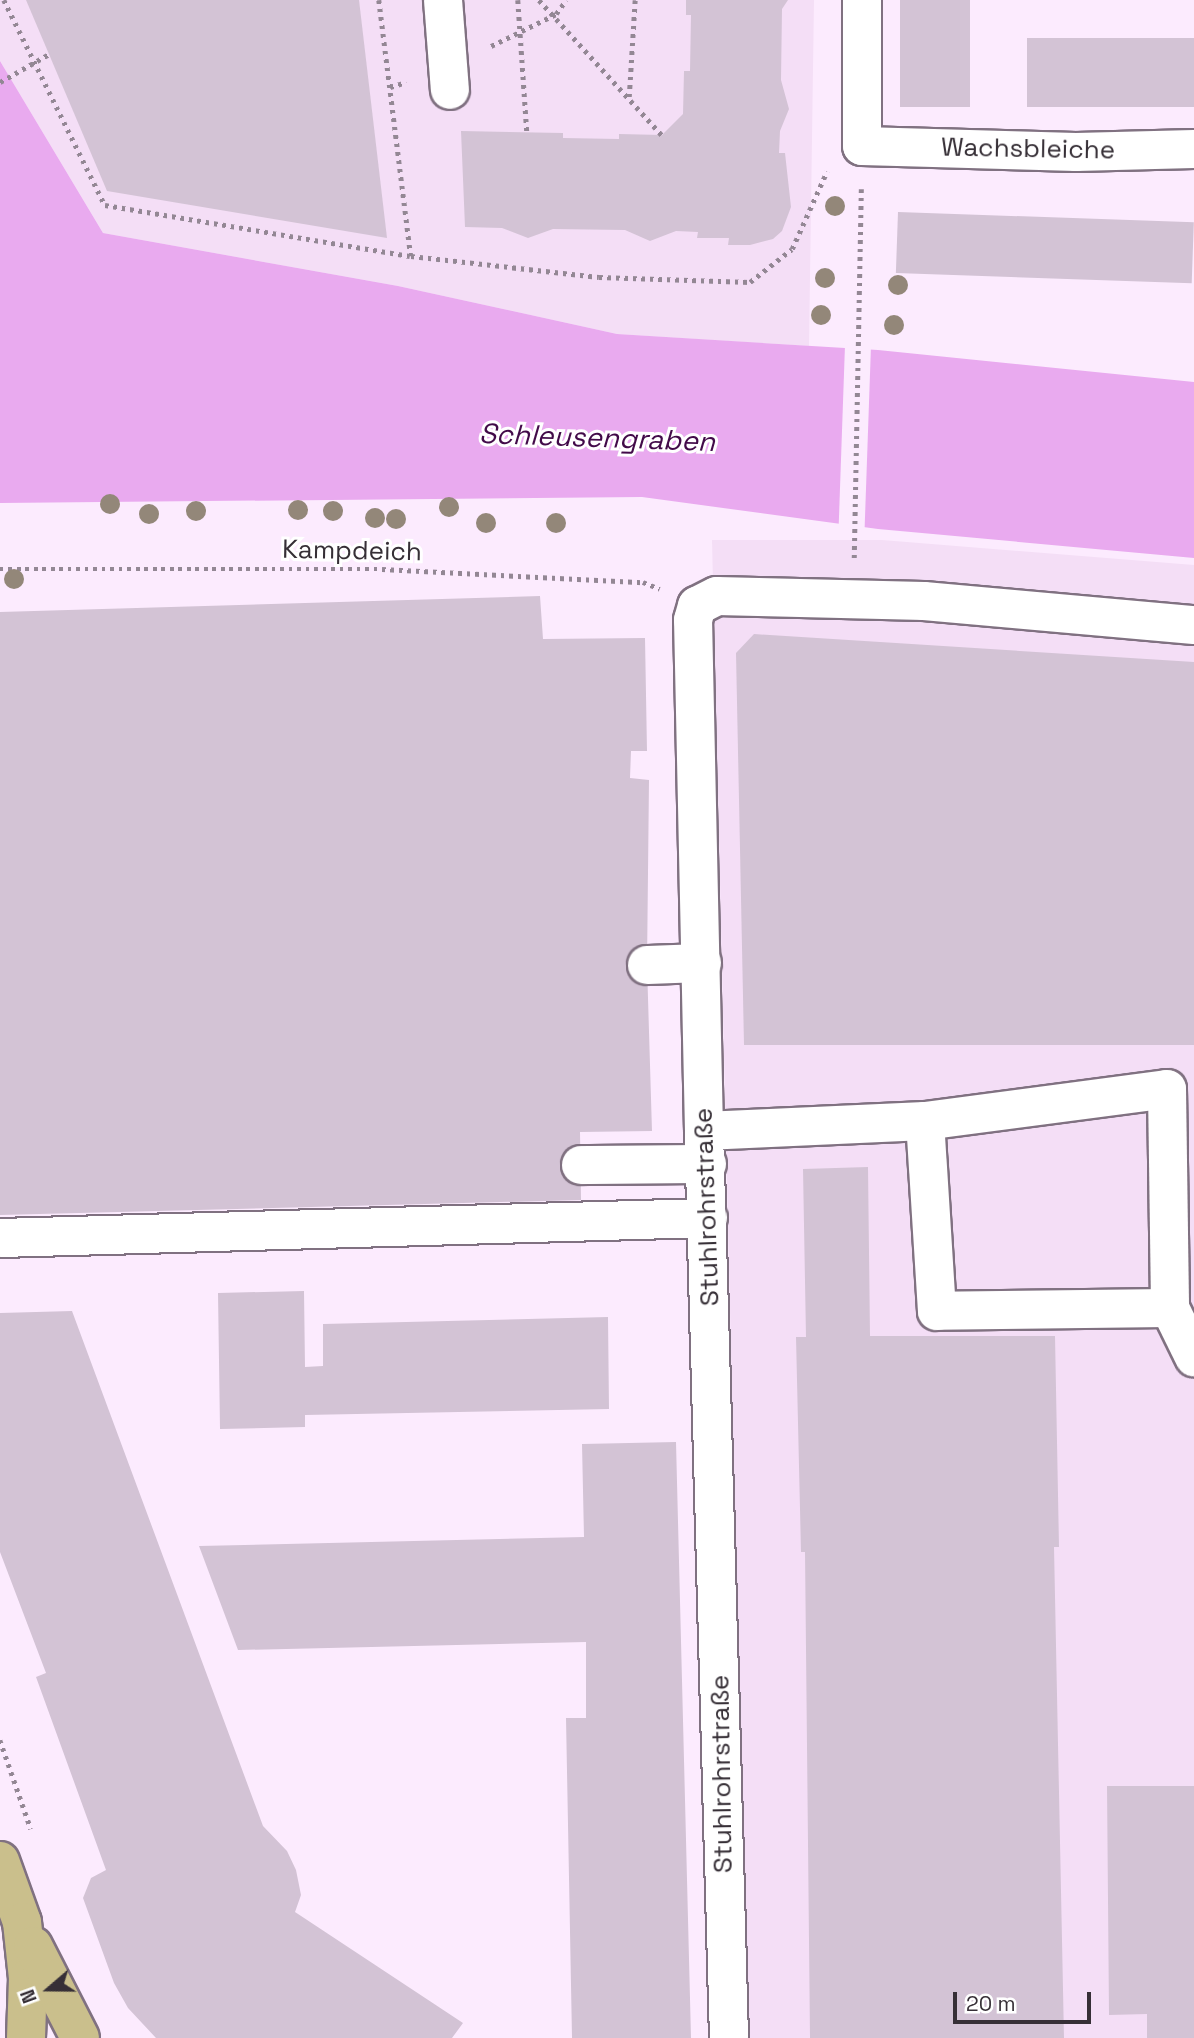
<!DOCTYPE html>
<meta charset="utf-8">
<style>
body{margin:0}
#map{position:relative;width:1194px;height:2038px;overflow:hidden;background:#fcebfe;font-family:"Space Grotesk",sans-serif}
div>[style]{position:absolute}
.built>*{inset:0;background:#f4def6}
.water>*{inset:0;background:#e9aaef}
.pier>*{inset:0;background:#fcebfe;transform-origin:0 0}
.building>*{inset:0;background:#d3c3d5;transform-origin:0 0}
.path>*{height:4.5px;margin-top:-2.25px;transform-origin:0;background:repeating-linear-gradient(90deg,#938794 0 3.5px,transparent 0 8.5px)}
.roads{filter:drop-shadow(2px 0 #807181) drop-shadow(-2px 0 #807181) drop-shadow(0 2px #807181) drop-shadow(0 -2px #807181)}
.minor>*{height:38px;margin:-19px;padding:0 19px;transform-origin:19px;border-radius:19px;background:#fff}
.major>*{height:38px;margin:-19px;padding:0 19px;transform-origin:19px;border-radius:19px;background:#cabf8c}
.trees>*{width:20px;height:20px;margin:-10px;border-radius:50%;background:#938779}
span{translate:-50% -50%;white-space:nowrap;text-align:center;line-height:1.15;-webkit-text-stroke:6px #fff;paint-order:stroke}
.street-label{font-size:26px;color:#362f36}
.water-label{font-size:28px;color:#420a49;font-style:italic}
.north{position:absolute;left:14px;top:1954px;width:70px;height:70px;-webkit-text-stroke:5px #fff;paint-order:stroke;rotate:250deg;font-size:19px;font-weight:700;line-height:28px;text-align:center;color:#362f36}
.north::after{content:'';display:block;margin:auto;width:24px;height:32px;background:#362f36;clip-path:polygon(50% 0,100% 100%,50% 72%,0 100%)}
.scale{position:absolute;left:953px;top:1992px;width:138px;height:32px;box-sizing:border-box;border:4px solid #362f36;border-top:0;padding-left:9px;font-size:21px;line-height:24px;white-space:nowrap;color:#362f36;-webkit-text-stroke:5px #fff;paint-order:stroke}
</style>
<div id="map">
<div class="built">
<i style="clip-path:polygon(0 0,814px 0,809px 346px,617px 334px,398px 286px,103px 233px,0 61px)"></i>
<i style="clip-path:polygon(712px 540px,882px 540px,1194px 565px,1194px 2038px,747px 2038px)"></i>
</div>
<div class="water">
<i style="clip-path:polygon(0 61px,103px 233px,398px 286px,617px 334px,878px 350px,1194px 382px,1194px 558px,878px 529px,642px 497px,0 503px)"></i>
</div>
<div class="pier">
<i style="left:845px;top:345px;width:26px;height:183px;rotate:2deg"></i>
</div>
<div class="building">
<i style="clip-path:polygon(26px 0,359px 0,387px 238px,107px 191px)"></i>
<i style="clip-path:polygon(686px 0,788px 0,782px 9px,781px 80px,789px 109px,780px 131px,779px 153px,785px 153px,791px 207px,782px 231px,773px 239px,750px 245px,728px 245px,729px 238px,697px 238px,698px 232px,676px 231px,650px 241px,625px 230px,553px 229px,528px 238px,502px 228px,465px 227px,461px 131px,563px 133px,563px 138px,619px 139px,619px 134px,662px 135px,683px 114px,684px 71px,690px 71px,691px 15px,686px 15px)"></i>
<i style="left:900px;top:0;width:70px;height:107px"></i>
<i style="left:1194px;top:38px;width:69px;height:167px;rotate:90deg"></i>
<i style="left:898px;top:212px;width:296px;height:61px;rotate:2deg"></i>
<i style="clip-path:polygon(540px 596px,543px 639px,645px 638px,647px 751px,631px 751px,630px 778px,649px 780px,647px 965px,652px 1131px,580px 1132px,581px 1200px,0 1215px,0 612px)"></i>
<i style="clip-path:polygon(754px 634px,1194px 662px,1194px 1045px,744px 1045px,736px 653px)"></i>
<i style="clip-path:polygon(868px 1167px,870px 1336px,1055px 1336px,1059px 1547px,1054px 1547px,1064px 2038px,810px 2038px,805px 1552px,801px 1552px,796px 1337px,806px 1337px,803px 1169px)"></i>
<i style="clip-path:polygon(304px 1291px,305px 1367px,323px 1366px,323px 1324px,608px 1317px,609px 1409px,305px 1415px,305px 1427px,220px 1429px,218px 1293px)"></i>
<i style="clip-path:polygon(72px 1311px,263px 1826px,287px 1851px,296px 1870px,301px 1895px,295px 1912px,463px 2023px,452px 2038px,156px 2038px,128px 2008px,114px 1983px,83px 1898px,91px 1878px,106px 1870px,36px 1677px,46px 1673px,0 1552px,0 1313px)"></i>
<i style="clip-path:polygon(676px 1442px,691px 2038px,572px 2038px,566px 1718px,586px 1718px,586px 1642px,238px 1650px,199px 1546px,584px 1537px,582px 1444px)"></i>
<i style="clip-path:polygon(1107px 1786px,1194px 1786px,1194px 2038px,1147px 2038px,1147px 2014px,1109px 2015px)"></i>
</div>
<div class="path">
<i style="left:4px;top:0;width:229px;rotate:63.8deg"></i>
<i style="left:105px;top:205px;width:309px;rotate:9.5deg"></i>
<i style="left:379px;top:0;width:258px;rotate:82.9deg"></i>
<i style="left:411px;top:256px;width:189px;rotate:6.4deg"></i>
<i style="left:599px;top:277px;width:151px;rotate:1.9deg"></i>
<i style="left:750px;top:282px;width:53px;rotate:-38.2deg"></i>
<i style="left:792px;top:249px;width:85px;rotate:-65.8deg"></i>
<i style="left:518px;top:0;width:132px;rotate:86.1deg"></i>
<i style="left:539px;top:0;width:183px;rotate:47.7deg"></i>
<i style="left:491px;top:46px;width:72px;rotate:-26.2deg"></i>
<i style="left:556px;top:14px;width:17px;rotate:-54deg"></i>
<i style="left:0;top:82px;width:56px;rotate:-29.7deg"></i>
<i style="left:390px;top:87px;width:17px;rotate:-17deg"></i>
<i style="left:629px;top:97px;width:97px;rotate:-86.5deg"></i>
<i style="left:854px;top:558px;width:369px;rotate:-88.9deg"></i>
<i style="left:0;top:569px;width:382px"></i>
<i style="left:382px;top:569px;width:261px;rotate:2.9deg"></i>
<i style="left:643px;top:582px;width:18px;rotate:22deg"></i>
<i style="left:0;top:1740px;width:94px;rotate:70.8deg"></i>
</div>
<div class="roads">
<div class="minor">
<i style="left:443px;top:0;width:90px;rotate:85.6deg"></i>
<i style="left:862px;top:0;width:146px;rotate:90deg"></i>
<i style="left:862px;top:146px;width:214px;rotate:1.6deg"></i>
<i style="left:1076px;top:152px;width:118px;rotate:-1.5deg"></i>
<i style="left:647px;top:965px;width:55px;rotate:-2.1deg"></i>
<i style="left:704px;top:1131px;width:221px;rotate:-2.6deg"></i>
<i style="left:925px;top:1121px;width:244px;rotate:-7.5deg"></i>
<i style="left:1167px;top:1089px;width:219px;rotate:89.2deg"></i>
<i style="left:1170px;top:1308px;width:233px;rotate:179.3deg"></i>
<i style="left:937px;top:1311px;width:190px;rotate:-93.6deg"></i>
<i style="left:581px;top:1165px;width:126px;rotate:-0.5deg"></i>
<i style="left:0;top:1238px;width:708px;rotate:-1.62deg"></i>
<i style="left:1170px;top:1308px;width:55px;rotate:63.9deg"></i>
<i style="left:729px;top:2038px;width:907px;rotate:-91.58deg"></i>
<i style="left:704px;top:1131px;width:511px;rotate:-91.23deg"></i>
<i style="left:693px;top:620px;width:15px;rotate:-74deg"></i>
<i style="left:697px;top:606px;width:22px;rotate:-27deg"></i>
<i style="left:717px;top:596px;width:207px;rotate:1.4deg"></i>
<i style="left:924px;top:601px;width:271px;rotate:5.1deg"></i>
</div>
<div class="major">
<i style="left:0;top:1861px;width:65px;rotate:70.2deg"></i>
<i style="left:22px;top:1922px;width:56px;rotate:83.9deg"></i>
<i style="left:28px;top:1978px;width:60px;rotate:91.9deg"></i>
<i style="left:33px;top:1946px;width:103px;rotate:62.9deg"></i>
</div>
</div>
<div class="trees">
<i style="left:835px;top:206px"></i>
<i style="left:825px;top:278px"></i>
<i style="left:898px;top:285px"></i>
<i style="left:821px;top:315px"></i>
<i style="left:894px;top:325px"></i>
<i style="left:110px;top:504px"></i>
<i style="left:449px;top:507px"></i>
<i style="left:298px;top:510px"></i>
<i style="left:196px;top:511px"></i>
<i style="left:333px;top:511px"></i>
<i style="left:149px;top:514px"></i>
<i style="left:375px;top:518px"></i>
<i style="left:396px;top:519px"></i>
<i style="left:486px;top:523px"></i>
<i style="left:556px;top:523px"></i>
<i style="left:14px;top:579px"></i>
</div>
<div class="street-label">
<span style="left:1028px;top:149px;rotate:1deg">Wachsbleiche</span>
<span style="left:352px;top:551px;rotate:1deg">Kampdeich</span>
<span style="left:707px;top:1207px;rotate:-92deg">Stuhlrohrstraße</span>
<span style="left:722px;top:1774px;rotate:-91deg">Stuhlrohrstraße</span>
</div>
<div class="water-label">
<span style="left:597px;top:437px;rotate:2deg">Schleusengraben</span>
</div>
<div class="north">N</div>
<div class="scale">20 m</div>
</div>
